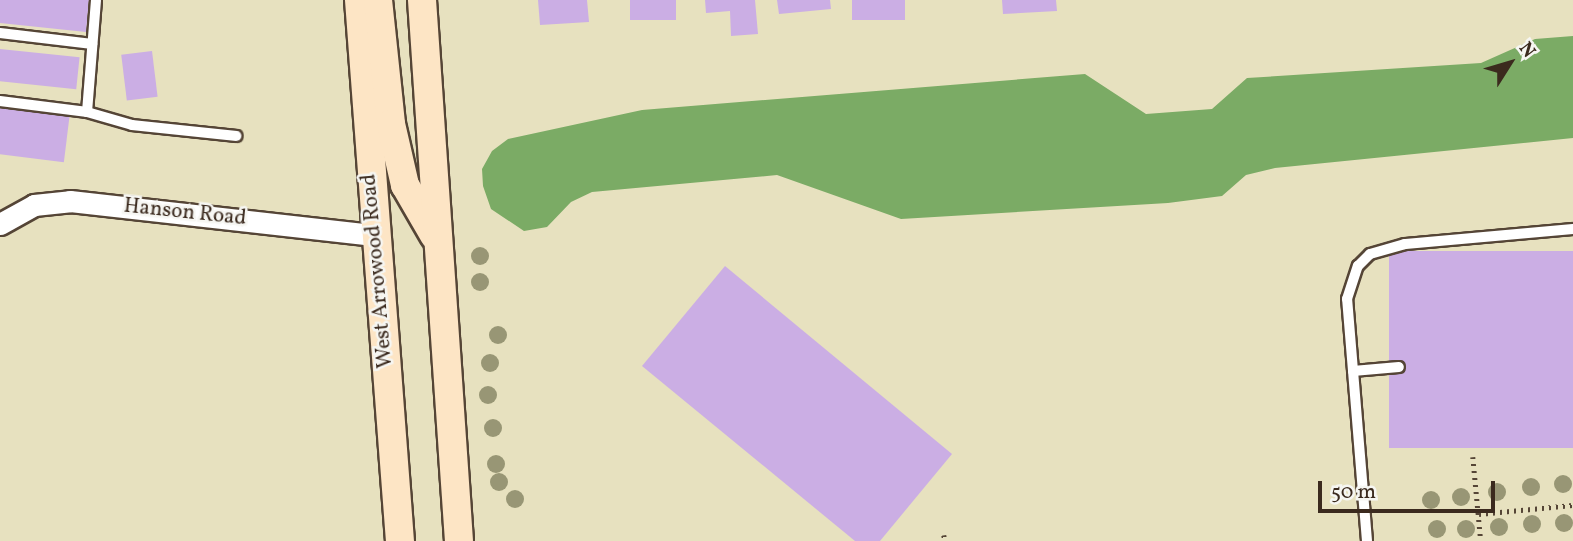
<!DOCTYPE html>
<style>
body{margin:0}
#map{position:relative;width:1573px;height:541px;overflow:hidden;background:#e7e1bf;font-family:Vollkorn,serif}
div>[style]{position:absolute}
.forest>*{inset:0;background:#7bab65}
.building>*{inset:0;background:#cbaee4;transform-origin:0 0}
.path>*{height:4.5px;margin-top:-2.25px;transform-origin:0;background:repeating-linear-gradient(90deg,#554536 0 2px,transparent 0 7px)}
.roads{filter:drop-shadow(2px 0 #554536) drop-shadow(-2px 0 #554536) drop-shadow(0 2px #554536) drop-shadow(0 -2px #554536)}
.lane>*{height:10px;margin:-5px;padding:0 5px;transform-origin:5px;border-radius:5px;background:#fff}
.street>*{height:21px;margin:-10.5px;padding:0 10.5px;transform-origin:10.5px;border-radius:10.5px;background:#fff}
.secondary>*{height:28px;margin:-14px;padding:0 14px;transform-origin:14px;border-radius:14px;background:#fde5c5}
.trees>*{width:18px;height:18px;margin:-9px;border-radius:50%;background:#989675}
span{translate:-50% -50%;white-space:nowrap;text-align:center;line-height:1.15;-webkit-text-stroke:5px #f6f6f2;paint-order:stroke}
.street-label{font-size:21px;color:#3b2a1e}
.north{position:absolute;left:1475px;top:28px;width:70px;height:70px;-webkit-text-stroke:5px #f6f6f2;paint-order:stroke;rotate:53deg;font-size:19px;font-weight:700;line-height:28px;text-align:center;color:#3b2a1e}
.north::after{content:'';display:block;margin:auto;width:24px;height:32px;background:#3b2a1e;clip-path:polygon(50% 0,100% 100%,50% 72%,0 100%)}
.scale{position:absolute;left:1318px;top:481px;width:177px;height:32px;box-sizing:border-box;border:4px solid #3b2a1e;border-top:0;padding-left:9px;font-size:21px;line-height:24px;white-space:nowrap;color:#3b2a1e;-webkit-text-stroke:5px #f6f6f2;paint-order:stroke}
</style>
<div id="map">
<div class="forest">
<i style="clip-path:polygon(1573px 36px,1573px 138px,1275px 168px,1246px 175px,1222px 196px,1168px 203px,901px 219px,777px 175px,592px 192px,571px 202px,547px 227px,524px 231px,491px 209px,483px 186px,482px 169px,492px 151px,508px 139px,642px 110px,1085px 74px,1146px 114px,1212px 109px,1247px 78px,1481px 63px,1535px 39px)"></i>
</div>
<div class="building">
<i style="clip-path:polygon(0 0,89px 0,86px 32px,0 23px)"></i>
<i style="clip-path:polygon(538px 0,587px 0,589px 22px,540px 25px)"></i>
<i style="left:630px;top:0;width:46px;height:20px"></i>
<i style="clip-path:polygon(705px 0,755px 0,758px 34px,731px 36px,730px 11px,706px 13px)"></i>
<i style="clip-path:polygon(777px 0,830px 0,831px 9px,779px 14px)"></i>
<i style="left:852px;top:0;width:53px;height:20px"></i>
<i style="clip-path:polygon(1002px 0,1056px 0,1057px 11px,1003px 14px)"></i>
<i style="left:0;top:49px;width:80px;height:32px;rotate:6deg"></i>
<i style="left:152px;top:51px;width:46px;height:31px;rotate:83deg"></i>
<i style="left:0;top:108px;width:70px;height:46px;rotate:7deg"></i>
<i style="left:1573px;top:251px;width:197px;height:184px;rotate:90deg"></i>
<i style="clip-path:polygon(725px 266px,952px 454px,880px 541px,855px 541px,642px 366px)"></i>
</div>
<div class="path">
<i style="left:1473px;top:457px;width:84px;rotate:84.6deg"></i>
<i style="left:1479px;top:514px;width:94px;rotate:-5.5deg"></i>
<i style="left:944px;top:535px;width:6px;rotate:81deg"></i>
</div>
<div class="roads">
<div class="lane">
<i style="left:0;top:33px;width:93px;rotate:6.8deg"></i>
<i style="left:0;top:101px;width:88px;rotate:7.2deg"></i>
<i style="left:87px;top:112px;width:47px;rotate:16.1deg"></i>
<i style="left:132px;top:125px;width:105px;rotate:6deg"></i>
<i style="left:87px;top:112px;width:112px;rotate:-85.4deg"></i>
<i style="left:1353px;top:371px;width:46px;rotate:-5deg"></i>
<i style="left:1367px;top:541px;width:243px;rotate:-94.7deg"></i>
<i style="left:1347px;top:299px;width:35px;rotate:-72deg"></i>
<i style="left:1358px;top:266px;width:17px;rotate:-45deg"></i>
<i style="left:1370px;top:254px;width:36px;rotate:-16deg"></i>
<i style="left:1405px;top:244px;width:169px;rotate:-5.1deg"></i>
</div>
<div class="street">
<i style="left:0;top:224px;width:39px;rotate:-29deg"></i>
<i style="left:34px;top:205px;width:36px;rotate:-6deg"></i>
<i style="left:70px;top:201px;width:306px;rotate:6.4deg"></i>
</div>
<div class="secondary">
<i style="left:359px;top:0;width:543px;rotate:85.67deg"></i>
<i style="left:378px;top:0;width:125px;rotate:84deg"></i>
<i style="left:391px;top:124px;width:63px;rotate:77.1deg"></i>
<i style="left:405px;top:185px;width:58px;rotate:59.9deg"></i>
<i style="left:422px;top:0;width:542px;rotate:86.09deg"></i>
</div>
</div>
<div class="trees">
<i style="left:480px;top:256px"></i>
<i style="left:480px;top:282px"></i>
<i style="left:498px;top:335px"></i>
<i style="left:490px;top:363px"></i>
<i style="left:488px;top:395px"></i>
<i style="left:493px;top:428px"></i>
<i style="left:496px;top:464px"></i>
<i style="left:499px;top:482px"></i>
<i style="left:1563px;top:484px"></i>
<i style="left:1531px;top:487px"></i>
<i style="left:1497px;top:492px"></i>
<i style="left:1461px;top:497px"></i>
<i style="left:515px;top:499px"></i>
<i style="left:1431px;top:500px"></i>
<i style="left:1564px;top:523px"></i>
<i style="left:1532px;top:524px"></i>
<i style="left:1499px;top:527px"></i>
<i style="left:1437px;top:529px"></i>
<i style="left:1466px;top:529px"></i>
</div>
<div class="street-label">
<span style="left:185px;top:213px;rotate:6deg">Hanson Road</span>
<span style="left:378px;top:271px;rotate:-95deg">West Arrowood Road</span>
</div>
<div class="north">N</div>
<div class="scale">50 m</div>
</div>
